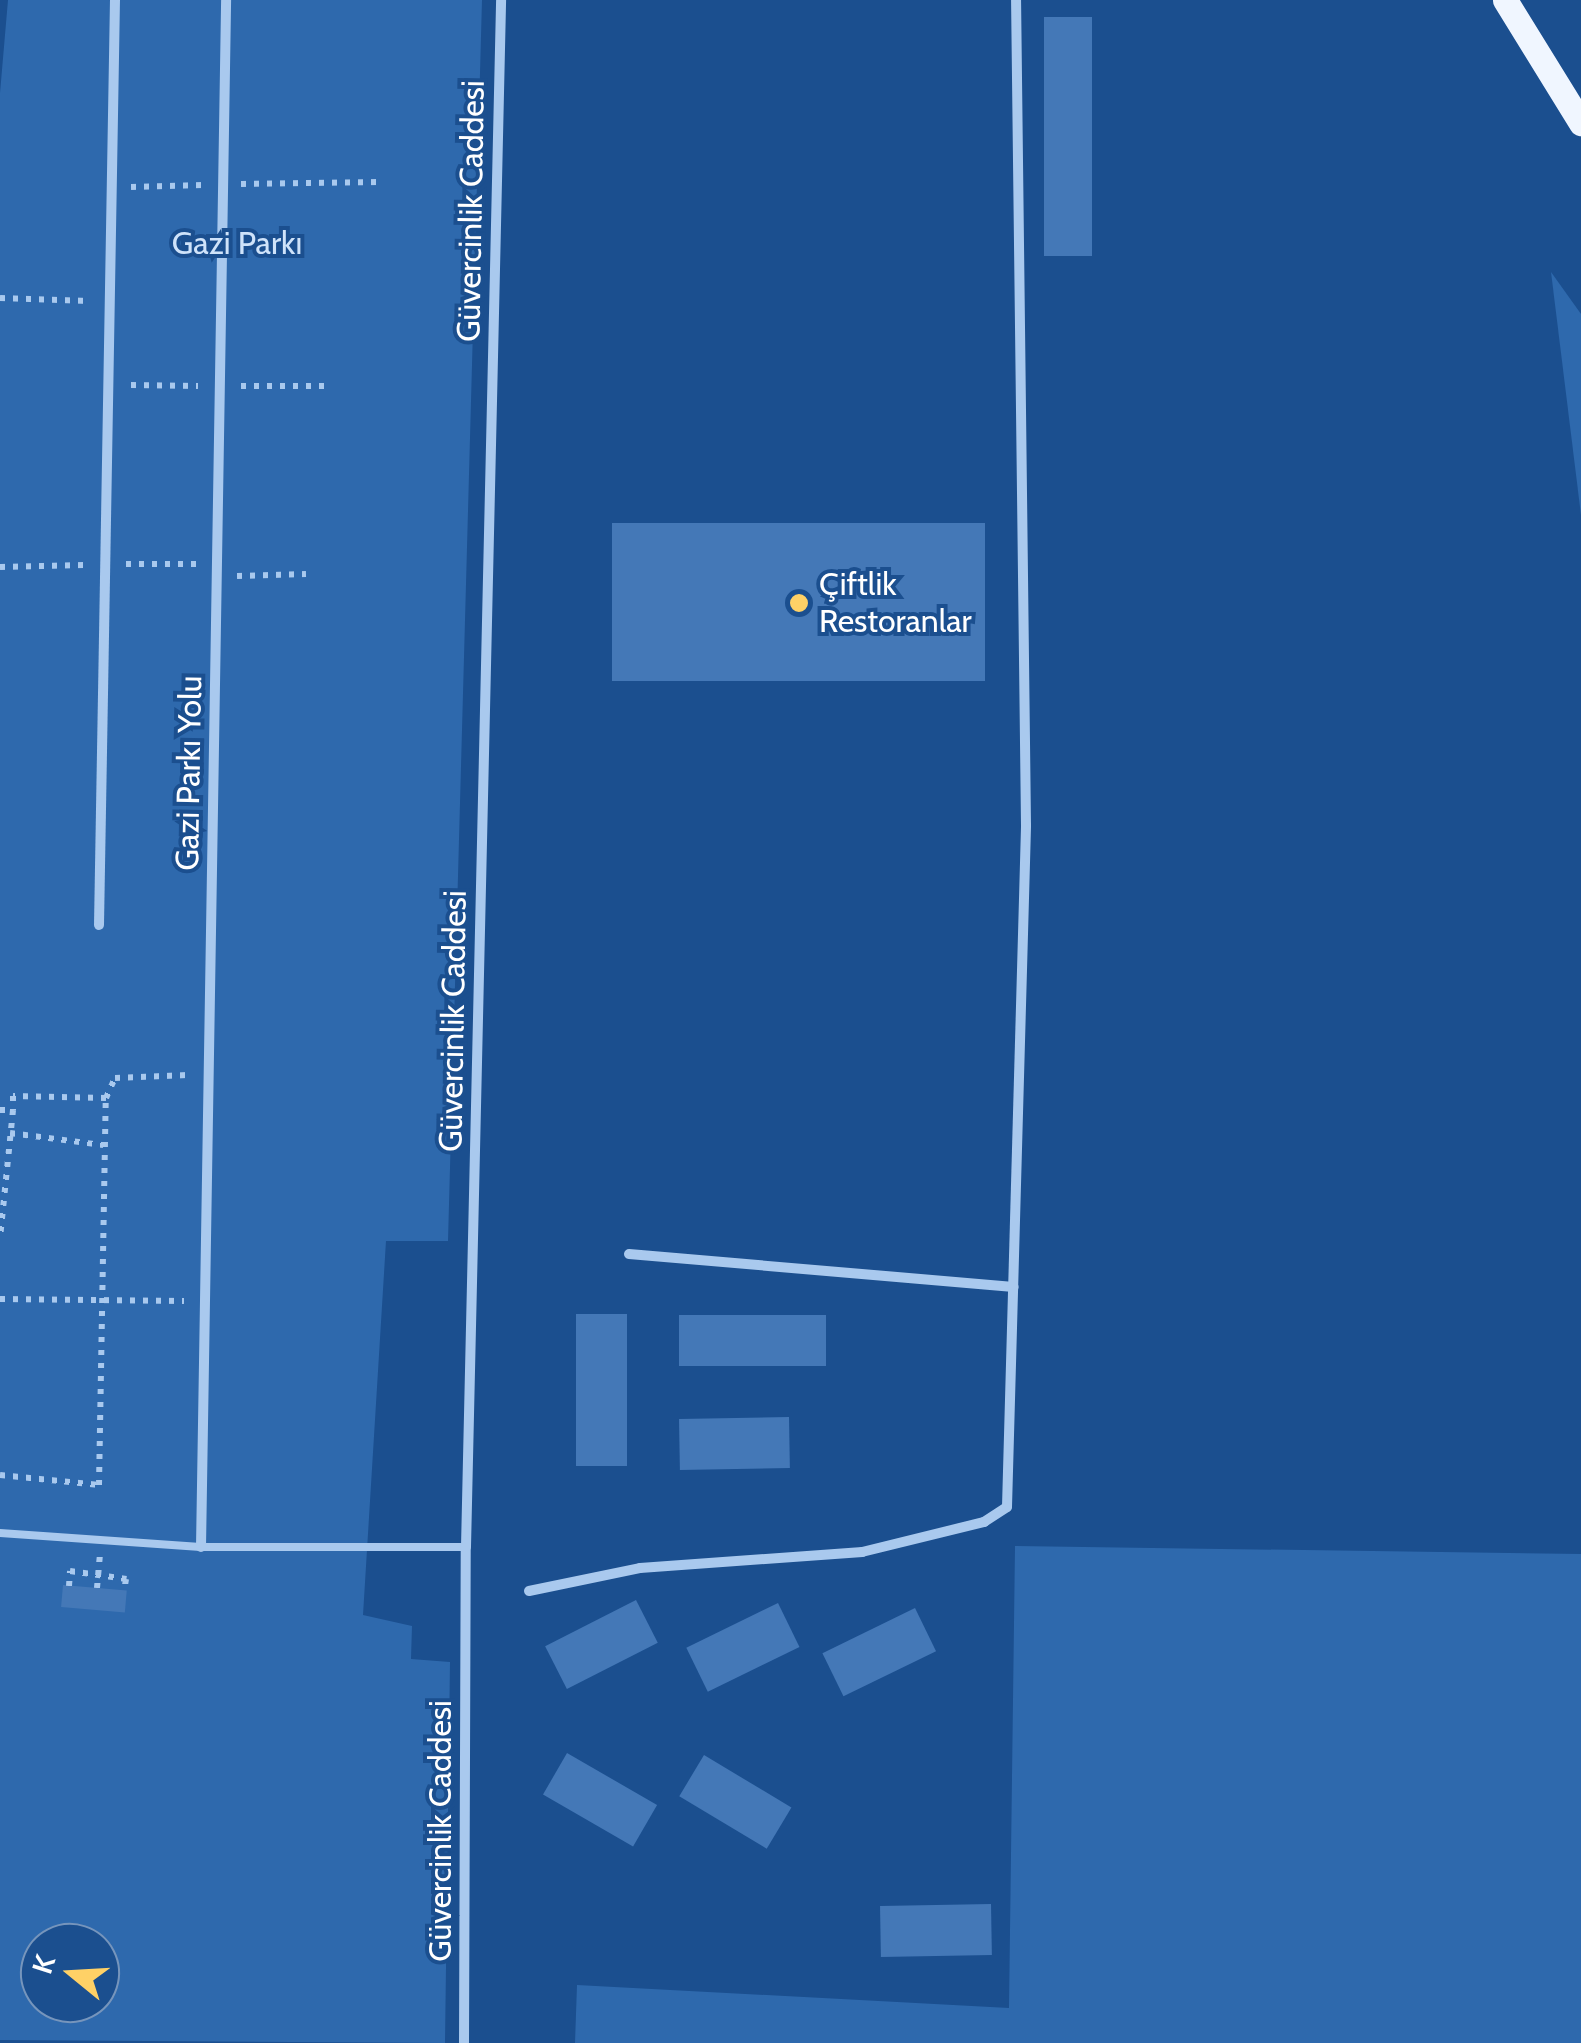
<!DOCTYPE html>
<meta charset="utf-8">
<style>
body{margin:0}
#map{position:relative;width:1581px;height:2043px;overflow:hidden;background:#1b4f8f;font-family:Cabin,sans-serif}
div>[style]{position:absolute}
.green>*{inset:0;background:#2e69ad}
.building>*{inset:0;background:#4478b7;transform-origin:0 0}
.path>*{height:6px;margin-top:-3px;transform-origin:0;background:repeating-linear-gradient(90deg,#a9c9ee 0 5px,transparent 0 13px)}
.lane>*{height:8px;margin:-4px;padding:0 4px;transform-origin:4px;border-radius:4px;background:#a9c9ee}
.street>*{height:10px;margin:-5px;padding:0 5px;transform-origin:5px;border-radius:5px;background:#a9c9ee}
.primary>*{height:25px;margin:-12.5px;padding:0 12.5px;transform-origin:12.5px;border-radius:12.5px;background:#f0f6ff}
.dots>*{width:28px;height:28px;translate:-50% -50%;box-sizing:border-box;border:5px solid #1b4f8f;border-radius:50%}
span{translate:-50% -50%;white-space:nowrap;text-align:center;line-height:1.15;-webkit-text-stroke:8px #1b4f8f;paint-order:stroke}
.street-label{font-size:32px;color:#fff}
.park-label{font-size:32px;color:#cfe3fa}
.poi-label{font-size:32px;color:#fff}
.left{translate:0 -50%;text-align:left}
.north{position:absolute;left:20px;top:1923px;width:100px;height:100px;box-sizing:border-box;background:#1b4f8f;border:2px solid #7695bc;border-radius:50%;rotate:288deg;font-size:28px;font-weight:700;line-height:40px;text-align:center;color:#fff}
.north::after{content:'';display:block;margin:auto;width:35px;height:45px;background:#ffd166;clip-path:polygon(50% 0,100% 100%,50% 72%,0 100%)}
</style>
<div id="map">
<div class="green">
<i style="clip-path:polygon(evenodd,8px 0,482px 0,448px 1241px,386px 1241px,363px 1615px,412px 1626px,411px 1659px,450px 1662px,445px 2043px,0 2040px,0 93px,8px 0,40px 1943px,100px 1943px,100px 2003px,40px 2003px,40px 1943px)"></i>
<i style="clip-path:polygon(1551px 272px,1581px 314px,1581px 515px)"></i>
<i style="clip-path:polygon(1015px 1546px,1581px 1554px,1581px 2043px,575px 2043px,577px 1985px,1009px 2008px)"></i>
</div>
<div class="building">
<i style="left:1044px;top:17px;width:48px;height:239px"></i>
<i style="left:985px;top:523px;width:158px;height:373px;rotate:90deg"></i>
<i style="left:576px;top:1314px;width:51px;height:152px"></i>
<i style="left:679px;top:1315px;width:147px;height:51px"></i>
<i style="left:789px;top:1417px;width:51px;height:110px;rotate:89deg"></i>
<i style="left:63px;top:1585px;width:64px;height:22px;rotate:5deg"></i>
<i style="left:636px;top:1600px;width:48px;height:102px;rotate:63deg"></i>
<i style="left:778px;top:1603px;width:49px;height:102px;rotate:64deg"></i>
<i style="left:915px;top:1608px;width:48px;height:103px;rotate:64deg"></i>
<i style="left:567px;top:1753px;width:104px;height:48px;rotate:30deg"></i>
<i style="left:704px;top:1755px;width:102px;height:48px;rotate:31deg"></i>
<i style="left:991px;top:1904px;width:51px;height:111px;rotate:89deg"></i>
</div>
<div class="path">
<i style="left:241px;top:184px;width:139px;rotate:-0.8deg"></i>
<i style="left:131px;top:187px;width:72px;rotate:-1.6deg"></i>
<i style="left:0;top:298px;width:89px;rotate:1.9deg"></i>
<i style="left:131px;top:385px;width:67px;rotate:0.9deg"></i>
<i style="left:241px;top:386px;width:88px"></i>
<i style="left:126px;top:564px;width:73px"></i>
<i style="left:0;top:567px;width:84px;rotate:-1.4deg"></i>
<i style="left:237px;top:576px;width:69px;rotate:-1.7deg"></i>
<i style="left:106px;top:1098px;width:22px;rotate:-66deg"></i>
<i style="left:115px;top:1078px;width:73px;rotate:-2.4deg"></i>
<i style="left:0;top:1110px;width:13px"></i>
<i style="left:13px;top:1110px;width:128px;rotate:95.8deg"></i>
<i style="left:10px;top:1133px;width:94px;rotate:7.4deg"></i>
<i style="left:0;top:1299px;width:184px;rotate:0.6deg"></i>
<i style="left:0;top:1475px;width:100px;rotate:5.8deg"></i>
<i style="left:99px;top:1485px;width:387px;rotate:-89deg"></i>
<i style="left:106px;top:1098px;width:93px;rotate:-178.8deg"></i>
<i style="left:13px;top:1096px;width:14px;rotate:90deg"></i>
<i style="left:69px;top:1586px;width:15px;rotate:-86deg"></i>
<i style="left:70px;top:1571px;width:57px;rotate:8.1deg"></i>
<i style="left:126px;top:1579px;width:12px;rotate:99deg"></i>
<i style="left:97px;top:1588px;width:32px;rotate:-85deg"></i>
</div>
<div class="lane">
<i style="left:0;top:1533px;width:201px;rotate:4deg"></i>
<i style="left:201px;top:1547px;width:265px"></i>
</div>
<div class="street">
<i style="left:99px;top:925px;width:925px;rotate:-89.01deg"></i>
<i style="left:629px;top:1254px;width:386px;rotate:4.9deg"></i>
<i style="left:201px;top:1547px;width:1547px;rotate:-89.07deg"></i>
<i style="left:529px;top:1591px;width:113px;rotate:-11.7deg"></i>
<i style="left:640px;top:1568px;width:223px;rotate:-4.1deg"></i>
<i style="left:862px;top:1552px;width:126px;rotate:-13.8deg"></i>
<i style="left:984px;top:1522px;width:27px;rotate:-33deg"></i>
<i style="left:1007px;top:1507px;width:682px;rotate:-88.4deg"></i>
<i style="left:1026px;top:825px;width:825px;rotate:-90.69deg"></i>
<i style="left:464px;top:2043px;width:496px;rotate:-89.8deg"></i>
<i style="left:466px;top:1547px;width:1547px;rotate:-88.7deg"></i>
</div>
<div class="primary">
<i style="left:1505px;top:0;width:145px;rotate:58.3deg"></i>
</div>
<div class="dots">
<i style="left:799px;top:603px;background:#ffd166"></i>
</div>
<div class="street-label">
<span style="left:471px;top:211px;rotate:-89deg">Güvercinlik Caddesi</span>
<span style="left:189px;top:773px;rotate:-89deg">Gazi Parkı Yolu</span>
<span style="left:453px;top:1021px;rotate:-89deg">Güvercinlik Caddesi</span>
<span style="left:440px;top:1831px;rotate:-90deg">Güvercinlik Caddesi</span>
</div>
<div class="park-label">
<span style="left:237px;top:243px">Gazi Parkı</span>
</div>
<div class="poi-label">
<span class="left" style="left:819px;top:603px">Çiftlik<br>Restoranlar</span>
</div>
<div class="north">K</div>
</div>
